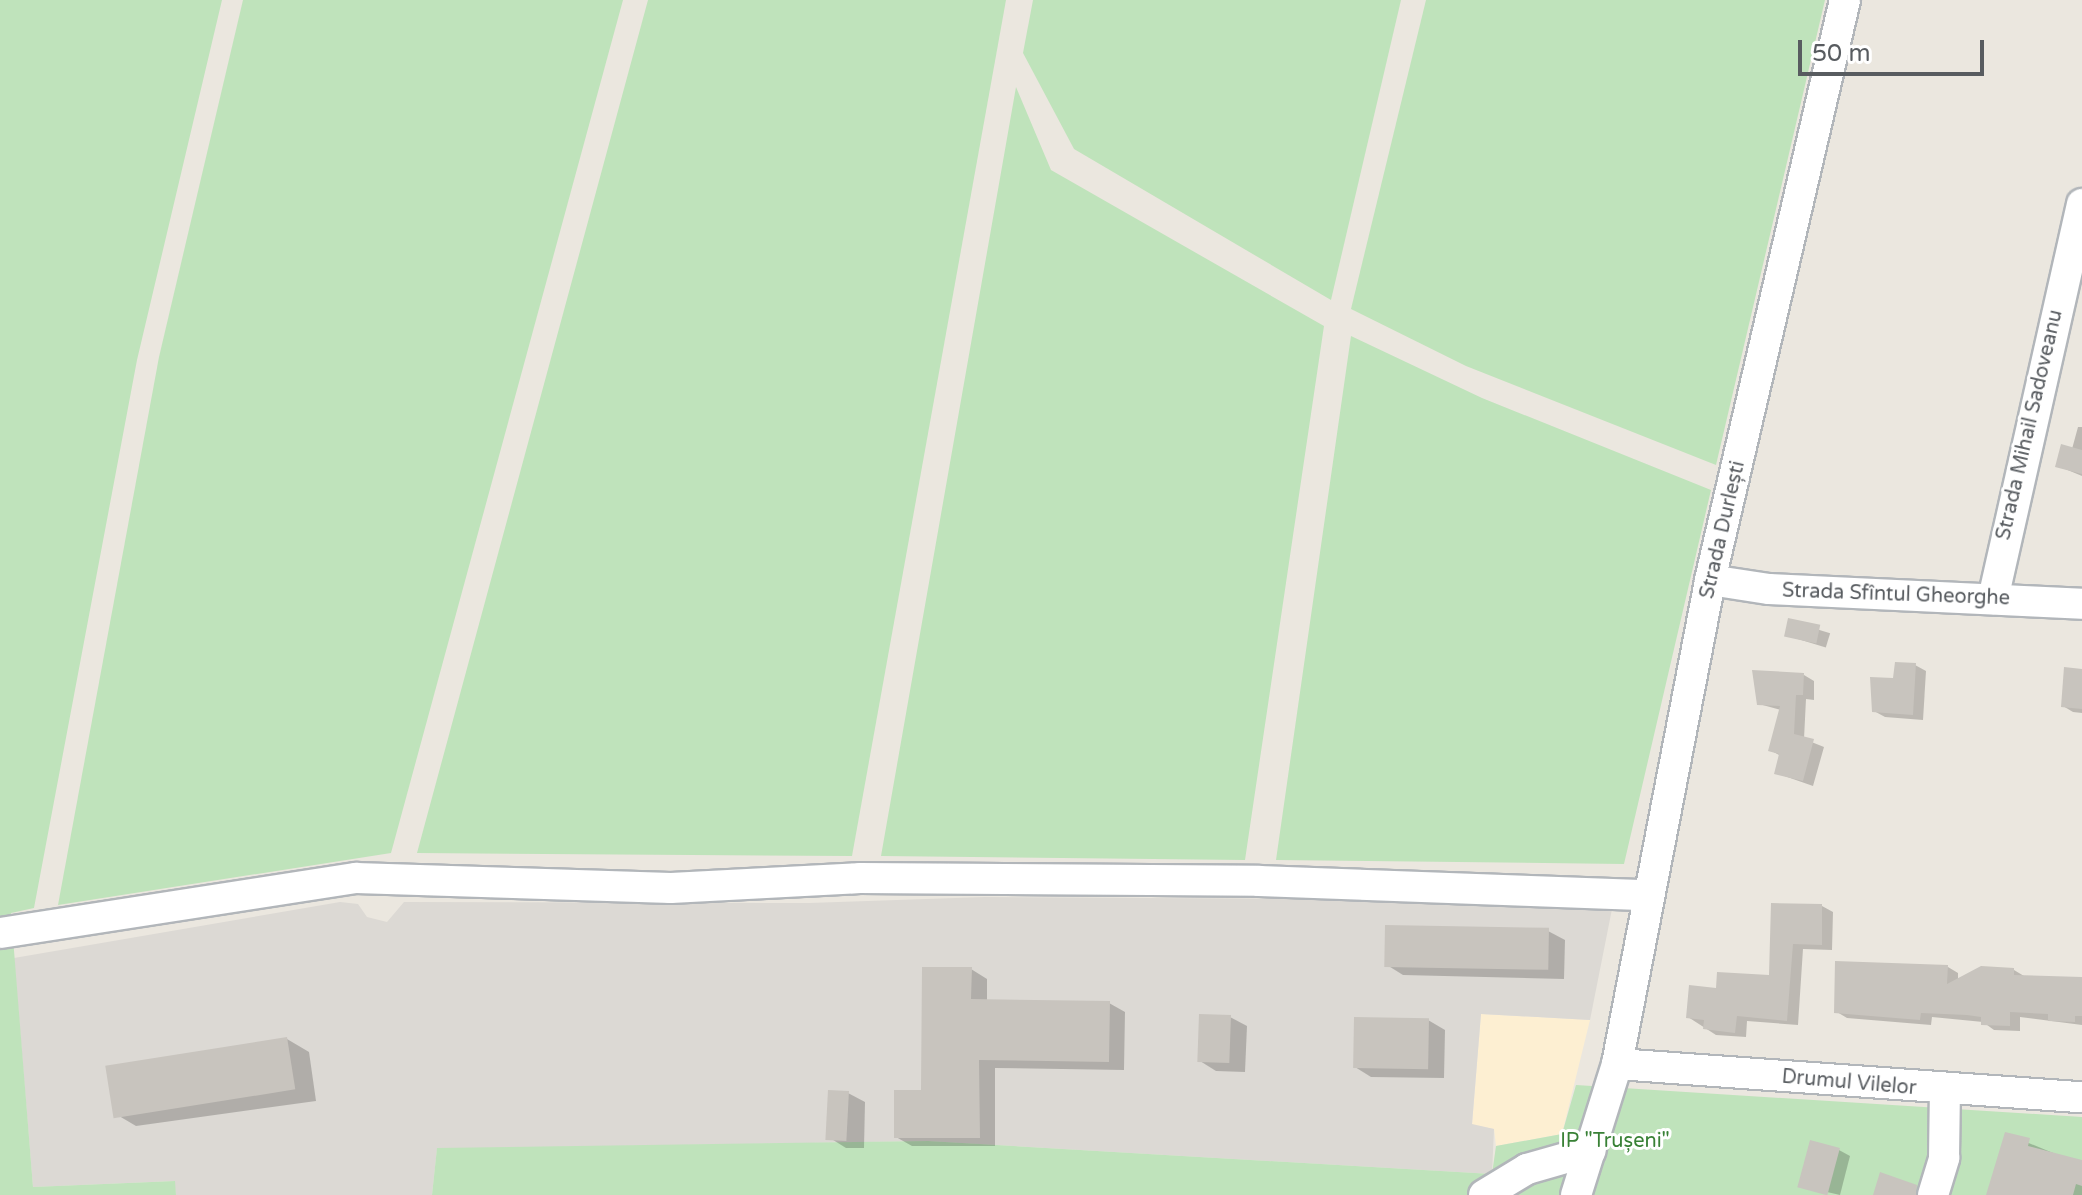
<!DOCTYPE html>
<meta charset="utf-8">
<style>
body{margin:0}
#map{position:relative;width:2082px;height:1195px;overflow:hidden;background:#ebe7df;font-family:"Varela Round",sans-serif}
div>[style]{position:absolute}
.commercial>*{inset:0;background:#fdefd2}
.industrial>*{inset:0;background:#dcd9d4}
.green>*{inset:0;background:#bfe3bb}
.shadow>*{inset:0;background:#0003;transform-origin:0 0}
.building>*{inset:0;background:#c8c4be;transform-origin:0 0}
.roads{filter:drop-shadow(2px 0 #b2b6ba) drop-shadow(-2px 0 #b2b6ba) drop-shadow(0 2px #b2b6ba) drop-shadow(0 -2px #b2b6ba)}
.minor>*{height:30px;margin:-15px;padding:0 15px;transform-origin:15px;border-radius:15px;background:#fff}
span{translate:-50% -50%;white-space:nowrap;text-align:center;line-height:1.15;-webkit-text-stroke:6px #fff;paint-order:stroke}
.street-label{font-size:20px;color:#585c60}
.park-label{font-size:20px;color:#398136}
.scale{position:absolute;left:1798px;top:40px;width:186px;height:36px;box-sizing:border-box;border:4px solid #585c60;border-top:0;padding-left:10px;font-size:24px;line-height:28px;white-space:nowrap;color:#585c60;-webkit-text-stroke:6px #fff;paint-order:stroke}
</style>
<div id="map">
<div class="commercial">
<i style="clip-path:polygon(1481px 1014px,1590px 1020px,1562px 1134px,1496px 1146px,1494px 1129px,1472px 1125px)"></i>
</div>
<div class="industrial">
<i style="clip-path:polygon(985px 897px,1493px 900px,1612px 909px,1590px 1020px,1481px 1014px,1472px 1124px,1494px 1129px,1492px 1174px,928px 1141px,437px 1149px,432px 1195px,176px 1195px,174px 1181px,33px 1187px,14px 958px,340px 902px,358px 904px,367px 917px,387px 922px,404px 902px,809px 903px)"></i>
</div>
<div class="green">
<i style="clip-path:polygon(0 0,222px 0,137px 360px,34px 908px,11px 913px,33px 1187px,175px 1181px,176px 1195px,0 1195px)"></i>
<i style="clip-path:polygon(243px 0,623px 0,391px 853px,58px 905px,159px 357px)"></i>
<i style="clip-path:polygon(648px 0,1006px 0,852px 856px,417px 853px)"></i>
<i style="clip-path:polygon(1033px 0,1401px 0,1331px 300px,1074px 149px,1023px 53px)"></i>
<i style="clip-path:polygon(1426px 0,1825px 0,1716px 465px,1466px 366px,1351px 309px)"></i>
<i style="clip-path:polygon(1016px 87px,1051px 170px,1324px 326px,1245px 860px,881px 856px)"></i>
<i style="clip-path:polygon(1351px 336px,1482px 398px,1711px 490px,1624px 864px,1276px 860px)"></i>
<i style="clip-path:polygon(1576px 1085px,2082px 1117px,2082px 1195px,432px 1195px,437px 1148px,928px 1141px,1492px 1174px,1496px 1146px,1562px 1134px)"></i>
</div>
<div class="shadow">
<i style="clip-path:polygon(2078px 427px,2082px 427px,2082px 476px,2058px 466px,2072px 449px)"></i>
<i style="left:1790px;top:621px;width:42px;height:15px;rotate:17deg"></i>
<i style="clip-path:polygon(1915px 665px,1926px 671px,1923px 720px,1885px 717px,1874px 711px,1895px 680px)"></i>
<i style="clip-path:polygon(2082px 671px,2082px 713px,2073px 712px,2063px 706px)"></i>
<i style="clip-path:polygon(1804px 675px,1814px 681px,1814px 700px,1806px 699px,1804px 739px,1824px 747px,1813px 786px,1776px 773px,1781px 756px,1770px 750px,1781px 710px,1759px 704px)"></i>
<i style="clip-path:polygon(1773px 905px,1822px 906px,1833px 912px,1832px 950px,1803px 949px,1798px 1025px,1747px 1021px,1746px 1037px,1716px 1035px,1688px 1017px,1718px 990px,1771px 977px)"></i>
<i style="clip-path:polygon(1548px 931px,1565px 940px,1564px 979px,1403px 975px,1387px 965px)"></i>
<i style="clip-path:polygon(1948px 967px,1958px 973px,1958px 981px,2014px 970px,2024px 976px,2082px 979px,2082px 1025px,2020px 1017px,2020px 1031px,1994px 1030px,1983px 1022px,1932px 1017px,1931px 1025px,1847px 1018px,1837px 1012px)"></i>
<i style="clip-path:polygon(971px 969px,987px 979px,987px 1001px,1109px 1003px,1125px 1012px,1124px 1070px,995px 1068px,995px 1146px,912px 1146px,896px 1137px,923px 1092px)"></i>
<i style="clip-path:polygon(1230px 1017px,1247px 1026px,1245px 1072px,1216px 1071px,1200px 1061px)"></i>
<i style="clip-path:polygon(1428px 1020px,1445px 1030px,1444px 1078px,1371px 1077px,1355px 1067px)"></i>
<i style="clip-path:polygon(287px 1039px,309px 1052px,316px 1101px,136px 1126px,114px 1113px)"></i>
<i style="clip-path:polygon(848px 1093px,865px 1102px,864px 1148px,846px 1148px,830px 1138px)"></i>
<i style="clip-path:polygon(2007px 1134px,2082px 1165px,2082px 1195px,1989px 1195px)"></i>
<i style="clip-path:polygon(1839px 1150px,1850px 1156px,1840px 1195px,1801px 1186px)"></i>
</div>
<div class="building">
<i style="clip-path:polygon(2061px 444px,2082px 450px,2082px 474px,2055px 467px)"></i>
<i style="left:1788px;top:618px;width:33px;height:19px;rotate:12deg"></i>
<i style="clip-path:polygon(1895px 662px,1916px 663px,1913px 715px,1872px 712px,1870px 677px,1893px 678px)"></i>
<i style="clip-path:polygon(2064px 667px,2082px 669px,2082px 709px,2061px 707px)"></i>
<i style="clip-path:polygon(1752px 670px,1804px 673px,1803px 695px,1796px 695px,1794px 734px,1814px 739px,1803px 781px,1774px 774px,1779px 754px,1768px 751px,1780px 706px,1757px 705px)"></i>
<i style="clip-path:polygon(1771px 903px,1822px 904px,1822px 945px,1793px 944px,1787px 1021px,1737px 1016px,1735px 1033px,1703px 1029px,1704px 1020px,1686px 1018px,1689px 985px,1716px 988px,1717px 972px,1769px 975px)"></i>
<i style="left:1385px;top:925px;width:164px;height:42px;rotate:1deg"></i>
<i style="clip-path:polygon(1835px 961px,1948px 965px,1947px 984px,1981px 966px,2014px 968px,2014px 975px,2082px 977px,2082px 1016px,2075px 1016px,2075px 1022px,2048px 1021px,2048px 1014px,2010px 1012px,2010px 1026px,1981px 1025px,1981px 1017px,1967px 1015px,1921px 1013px,1920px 1020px,1834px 1013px)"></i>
<i style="clip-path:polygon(922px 967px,972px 967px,971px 999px,1110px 1001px,1109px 1062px,979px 1060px,980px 1138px,894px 1138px,894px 1090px,921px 1090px)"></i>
<i style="left:1199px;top:1014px;width:32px;height:48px;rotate:2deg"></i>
<i style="left:1354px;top:1017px;width:75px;height:51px;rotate:1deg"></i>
<i style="left:287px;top:1037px;width:53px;height:184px;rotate:81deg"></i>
<i style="left:828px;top:1090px;width:21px;height:50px;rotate:3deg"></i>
<i style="clip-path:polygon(2005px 1132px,2030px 1138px,2028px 1146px,2082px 1160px,2082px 1186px,2076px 1184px,2073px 1195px,1986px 1195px)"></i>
<i style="left:1810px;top:1140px;width:31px;height:49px;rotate:15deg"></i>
<i style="clip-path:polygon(1880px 1172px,1917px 1185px,1916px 1195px,1873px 1195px)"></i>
</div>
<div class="roads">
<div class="minor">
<i style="left:1710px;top:580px;width:60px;rotate:8.7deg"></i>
<i style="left:1769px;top:589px;width:313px;rotate:2.7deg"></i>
<i style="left:1993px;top:599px;width:405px;rotate:-77.3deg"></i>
<i style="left:0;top:933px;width:360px;rotate:-8.8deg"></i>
<i style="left:356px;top:878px;width:315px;rotate:1.8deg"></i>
<i style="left:671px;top:888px;width:189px;rotate:-3deg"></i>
<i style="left:860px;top:878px;width:399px;rotate:0.4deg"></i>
<i style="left:1259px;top:881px;width:388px;rotate:2.1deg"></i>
<i style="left:1617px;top:1064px;width:466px;rotate:4.1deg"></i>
<i style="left:1484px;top:1195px;width:50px;rotate:-31.2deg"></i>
<i style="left:1527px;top:1169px;width:66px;rotate:-15.9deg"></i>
<i style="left:1576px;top:1195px;width:137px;rotate:-72.6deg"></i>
<i style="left:1617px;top:1064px;width:493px;rotate:-79.1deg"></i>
<i style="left:1710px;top:580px;width:596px;rotate:-76.9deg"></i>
<i style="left:1933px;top:1195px;width:39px;rotate:-73deg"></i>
<i style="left:1944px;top:1158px;width:68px;rotate:-89.2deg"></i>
</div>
</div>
<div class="street-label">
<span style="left:2030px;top:425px;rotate:-77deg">Strada Mihail Sadoveanu</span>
<span style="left:1723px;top:530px;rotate:-77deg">Strada Durlești</span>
<span style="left:1896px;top:595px;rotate:2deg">Strada Sfîntul Gheorghe</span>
<span style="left:1849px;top:1083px;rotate:5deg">Drumul Vilelor</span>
</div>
<div class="park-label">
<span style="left:1615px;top:1141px">IP "Trușeni"</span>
</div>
<div class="scale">50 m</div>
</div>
